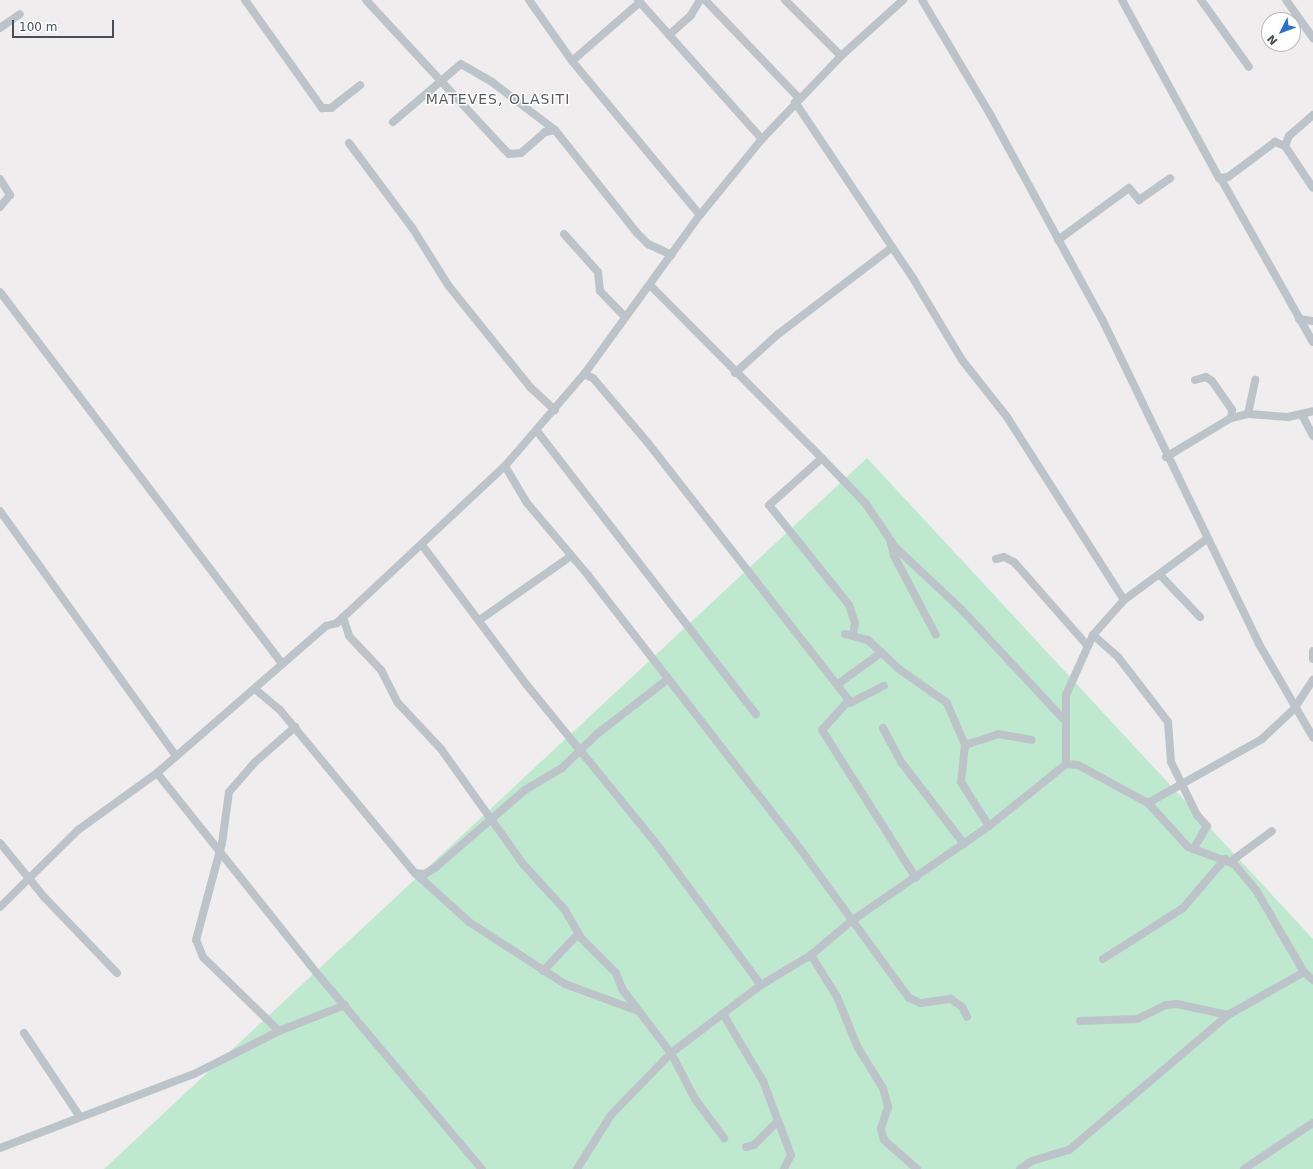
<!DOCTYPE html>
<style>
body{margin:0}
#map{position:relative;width:1313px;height:1169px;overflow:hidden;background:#efeded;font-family:"DejaVu Sans",sans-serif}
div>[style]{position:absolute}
.green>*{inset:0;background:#bee9cf}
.minor>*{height:8px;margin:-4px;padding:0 4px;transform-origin:4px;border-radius:4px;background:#bcc4ca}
span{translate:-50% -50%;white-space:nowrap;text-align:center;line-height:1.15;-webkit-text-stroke:3px #fff;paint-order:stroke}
.neighbourhood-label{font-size:14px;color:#5a5d61;letter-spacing:1px}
.north{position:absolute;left:1261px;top:12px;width:40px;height:40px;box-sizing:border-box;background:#fff;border:1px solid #b5b9bc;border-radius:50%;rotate:228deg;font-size:11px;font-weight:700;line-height:16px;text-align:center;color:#475058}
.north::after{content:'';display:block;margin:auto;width:14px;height:18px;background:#2a71cc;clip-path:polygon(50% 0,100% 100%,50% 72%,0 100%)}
.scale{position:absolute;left:12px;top:20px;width:102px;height:18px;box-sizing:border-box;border:2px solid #475058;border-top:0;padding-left:5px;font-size:12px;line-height:14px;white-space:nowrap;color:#475058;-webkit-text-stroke:3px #fff;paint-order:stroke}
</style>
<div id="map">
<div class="green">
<i style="clip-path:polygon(867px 458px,1313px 939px,1313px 1169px,104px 1169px)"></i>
</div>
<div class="minor">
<i style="left:245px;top:0;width:133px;rotate:54.5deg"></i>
<i style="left:322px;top:108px;width:9px"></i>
<i style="left:331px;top:108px;width:37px;rotate:-38deg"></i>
<i style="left:366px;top:0;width:203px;rotate:47.2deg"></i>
<i style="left:504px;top:149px;width:7px;rotate:45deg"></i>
<i style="left:509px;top:154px;width:12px;rotate:-5deg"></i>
<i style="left:521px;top:153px;width:32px;rotate:-41deg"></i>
<i style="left:545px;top:132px;width:10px;rotate:-11deg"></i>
<i style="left:555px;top:130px;width:132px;rotate:51.5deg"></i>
<i style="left:637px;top:233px;width:16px;rotate:45deg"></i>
<i style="left:648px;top:244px;width:26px;rotate:25deg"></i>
<i style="left:529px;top:0;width:75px;rotate:54.8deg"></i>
<i style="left:572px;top:61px;width:200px;rotate:50.3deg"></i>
<i style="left:638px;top:0;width:186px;rotate:48.3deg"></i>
<i style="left:705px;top:0;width:136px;rotate:46.2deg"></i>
<i style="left:785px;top:0;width:79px;rotate:45deg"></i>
<i style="left:922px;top:0;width:133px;rotate:59.2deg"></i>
<i style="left:990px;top:114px;width:234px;rotate:61.4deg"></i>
<i style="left:1102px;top:319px;width:361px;rotate:64.2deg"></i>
<i style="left:1259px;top:644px;width:108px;rotate:59.9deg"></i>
<i style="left:1122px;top:0;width:203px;rotate:61.4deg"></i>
<i style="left:1219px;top:178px;width:9px;rotate:-6deg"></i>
<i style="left:1228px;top:177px;width:59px;rotate:-36.7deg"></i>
<i style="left:1275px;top:142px;width:11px;rotate:22deg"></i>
<i style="left:1201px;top:0;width:82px;rotate:54.4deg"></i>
<i style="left:1286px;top:0;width:47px;rotate:54.6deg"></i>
<i style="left:0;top:28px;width:24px;rotate:-35deg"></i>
<i style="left:669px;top:35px;width:30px;rotate:-42deg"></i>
<i style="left:691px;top:15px;width:17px;rotate:-59deg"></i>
<i style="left:572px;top:61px;width:90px;rotate:-40.9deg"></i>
<i style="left:795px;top:102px;width:214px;rotate:56.2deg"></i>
<i style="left:914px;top:280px;width:93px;rotate:59deg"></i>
<i style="left:962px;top:360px;width:73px;rotate:51.7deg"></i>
<i style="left:1007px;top:417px;width:217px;rotate:57.4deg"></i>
<i style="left:1313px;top:115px;width:32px;rotate:139deg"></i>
<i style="left:1289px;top:136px;width:11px;rotate:112deg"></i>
<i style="left:1285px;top:146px;width:50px;rotate:56.3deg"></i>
<i style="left:393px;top:122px;width:89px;rotate:-40.5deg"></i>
<i style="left:461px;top:64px;width:36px;rotate:30deg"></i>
<i style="left:492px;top:82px;width:79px;rotate:37.3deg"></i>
<i style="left:349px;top:143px;width:107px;rotate:53.3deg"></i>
<i style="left:413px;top:229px;width:66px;rotate:58deg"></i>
<i style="left:448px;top:285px;width:131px;rotate:51.2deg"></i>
<i style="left:530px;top:387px;width:34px;rotate:43deg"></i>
<i style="left:0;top:179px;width:19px;rotate:58deg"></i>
<i style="left:10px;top:195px;width:16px;rotate:130deg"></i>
<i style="left:1221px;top:179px;width:187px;rotate:60.6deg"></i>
<i style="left:564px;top:234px;width:51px;rotate:48.2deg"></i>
<i style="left:598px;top:272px;width:19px;rotate:84deg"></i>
<i style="left:600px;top:291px;width:36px;rotate:46deg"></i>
<i style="left:1058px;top:240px;width:88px;rotate:-36.2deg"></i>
<i style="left:1129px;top:188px;width:16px;rotate:50deg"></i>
<i style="left:1139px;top:200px;width:38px;rotate:-35deg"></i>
<i style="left:650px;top:285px;width:230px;rotate:45.2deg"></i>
<i style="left:812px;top:448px;width:78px;rotate:46deg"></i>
<i style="left:866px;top:504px;width:52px;rotate:56deg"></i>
<i style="left:895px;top:547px;width:91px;rotate:43.2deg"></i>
<i style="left:961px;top:609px;width:153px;rotate:47.1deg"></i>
<i style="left:0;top:292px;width:467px;rotate:52.8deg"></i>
<i style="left:1299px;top:319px;width:14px;rotate:8deg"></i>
<i style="left:735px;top:373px;width:57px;rotate:-42.1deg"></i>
<i style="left:777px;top:335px;width:143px;rotate:-37.3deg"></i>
<i style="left:584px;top:374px;width:10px;rotate:24deg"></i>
<i style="left:593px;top:378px;width:85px;rotate:49.8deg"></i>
<i style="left:648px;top:443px;width:326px;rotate:52deg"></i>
<i style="left:849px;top:700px;width:40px;rotate:132deg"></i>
<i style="left:822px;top:730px;width:175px;rotate:57.6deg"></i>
<i style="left:1195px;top:380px;width:11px;rotate:-15deg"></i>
<i style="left:1206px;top:377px;width:7px;rotate:34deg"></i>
<i style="left:1212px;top:381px;width:35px;rotate:55deg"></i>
<i style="left:1232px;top:410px;width:8px;rotate:97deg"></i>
<i style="left:1248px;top:414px;width:35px;rotate:-78deg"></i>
<i style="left:1302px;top:415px;width:24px;rotate:62deg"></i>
<i style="left:537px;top:431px;width:358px;rotate:52.3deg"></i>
<i style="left:1166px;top:457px;width:76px;rotate:-31deg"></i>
<i style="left:1231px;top:418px;width:17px;rotate:-13deg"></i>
<i style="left:1248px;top:414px;width:40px;rotate:4.3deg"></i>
<i style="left:1288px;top:417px;width:26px;rotate:-13deg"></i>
<i style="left:822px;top:458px;width:71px;rotate:138.4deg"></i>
<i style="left:769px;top:505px;width:128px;rotate:51.3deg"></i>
<i style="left:849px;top:605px;width:19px;rotate:72deg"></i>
<i style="left:855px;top:623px;width:11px;rotate:100deg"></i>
<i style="left:505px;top:466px;width:43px;rotate:59.3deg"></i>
<i style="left:527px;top:503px;width:93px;rotate:49.8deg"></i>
<i style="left:587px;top:574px;width:349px;rotate:52.2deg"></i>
<i style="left:801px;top:850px;width:183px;rotate:53.9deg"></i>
<i style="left:909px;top:998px;width:13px;rotate:23deg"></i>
<i style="left:921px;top:1003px;width:30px;rotate:-8deg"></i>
<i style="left:951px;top:999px;width:14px;rotate:36deg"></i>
<i style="left:962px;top:1007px;width:11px;rotate:63deg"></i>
<i style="left:0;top:511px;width:302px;rotate:54.3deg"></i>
<i style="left:891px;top:543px;width:13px;rotate:77deg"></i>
<i style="left:894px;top:556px;width:89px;rotate:62deg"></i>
<i style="left:422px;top:545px;width:174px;rotate:53.2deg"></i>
<i style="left:526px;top:684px;width:204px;rotate:50.8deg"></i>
<i style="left:655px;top:842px;width:178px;rotate:53.5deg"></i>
<i style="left:996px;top:559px;width:8px;rotate:-14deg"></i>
<i style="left:1004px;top:557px;width:11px;rotate:27deg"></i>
<i style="left:1014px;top:562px;width:111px;rotate:48.7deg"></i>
<i style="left:1160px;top:575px;width:58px;rotate:46.4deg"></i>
<i style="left:343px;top:617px;width:20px;rotate:72deg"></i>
<i style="left:349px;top:636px;width:47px;rotate:46.7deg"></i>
<i style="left:381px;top:670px;width:37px;rotate:63deg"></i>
<i style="left:398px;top:703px;width:63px;rotate:46.9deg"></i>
<i style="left:441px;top:749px;width:141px;rotate:54.5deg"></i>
<i style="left:523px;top:864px;width:62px;rotate:47.6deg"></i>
<i style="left:565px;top:910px;width:32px;rotate:60deg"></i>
<i style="left:581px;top:938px;width:49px;rotate:45deg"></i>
<i style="left:616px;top:973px;width:17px;rotate:69deg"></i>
<i style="left:622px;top:989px;width:81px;rotate:52.6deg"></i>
<i style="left:671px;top:1053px;width:52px;rotate:62.4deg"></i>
<i style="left:695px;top:1099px;width:49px;rotate:53.4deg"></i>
<i style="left:481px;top:619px;width:110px;rotate:-35deg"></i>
<i style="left:845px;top:634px;width:24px;rotate:15deg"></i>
<i style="left:868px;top:640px;width:42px;rotate:43.1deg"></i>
<i style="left:899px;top:669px;width:59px;rotate:35.3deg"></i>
<i style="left:947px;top:703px;width:46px;rotate:66.8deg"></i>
<i style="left:965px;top:745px;width:37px;rotate:96deg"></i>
<i style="left:961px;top:782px;width:52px;rotate:57.5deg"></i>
<i style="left:1093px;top:635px;width:33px;rotate:41deg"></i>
<i style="left:1118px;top:657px;width:82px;rotate:52.4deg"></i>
<i style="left:1168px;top:722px;width:40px;rotate:85.7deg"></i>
<i style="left:1171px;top:762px;width:59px;rotate:63.9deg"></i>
<i style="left:1197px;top:815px;width:15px;rotate:48deg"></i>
<i style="left:1207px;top:826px;width:27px;rotate:121deg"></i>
<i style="left:1313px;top:651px;width:8px;rotate:90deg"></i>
<i style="left:838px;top:684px;width:54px;rotate:-36deg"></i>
<i style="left:255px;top:689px;width:33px;rotate:40deg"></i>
<i style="left:280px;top:710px;width:212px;rotate:50.4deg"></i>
<i style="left:415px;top:873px;width:73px;rotate:42.2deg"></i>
<i style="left:469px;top:922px;width:114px;rotate:32.9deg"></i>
<i style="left:565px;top:984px;width:78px;rotate:20.3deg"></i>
<i style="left:850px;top:703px;width:38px;rotate:-27deg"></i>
<i style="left:883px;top:728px;width:40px;rotate:62deg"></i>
<i style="left:902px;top:763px;width:102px;rotate:52.6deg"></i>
<i style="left:965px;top:745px;width:35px;rotate:-18deg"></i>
<i style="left:998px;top:734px;width:34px;rotate:10deg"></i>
<i style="left:1066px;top:764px;width:69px;rotate:-90deg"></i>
<i style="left:1066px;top:695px;width:66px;rotate:-65.8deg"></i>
<i style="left:1093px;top:635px;width:47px;rotate:-48.5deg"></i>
<i style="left:1124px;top:600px;width:104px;rotate:-36.4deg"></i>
<i style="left:157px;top:773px;width:246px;rotate:51.4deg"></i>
<i style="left:310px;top:965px;width:267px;rotate:49.9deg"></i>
<i style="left:1148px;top:803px;width:131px;rotate:-29.3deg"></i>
<i style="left:1262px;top:739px;width:44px;rotate:-43.2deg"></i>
<i style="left:1294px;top:709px;width:35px;rotate:-57deg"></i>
<i style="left:0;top:843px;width:71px;rotate:50.7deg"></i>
<i style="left:45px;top:898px;width:104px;rotate:46.2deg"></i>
<i style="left:1230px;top:862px;width:52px;rotate:-36.4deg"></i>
<i style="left:415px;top:873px;width:10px;rotate:6deg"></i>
<i style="left:425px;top:874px;width:13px;rotate:-32deg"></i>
<i style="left:436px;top:867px;width:118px;rotate:-40.9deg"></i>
<i style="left:525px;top:790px;width:43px;rotate:-30.7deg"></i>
<i style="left:562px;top:768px;width:49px;rotate:-44.2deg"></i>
<i style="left:597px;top:734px;width:90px;rotate:-37.8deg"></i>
<i style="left:0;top:907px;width:110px;rotate:-44.6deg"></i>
<i style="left:78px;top:830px;width:97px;rotate:-35.8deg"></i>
<i style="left:157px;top:773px;width:224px;rotate:-41deg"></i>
<i style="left:326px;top:626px;width:11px;rotate:-15deg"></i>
<i style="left:337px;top:623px;width:230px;rotate:-43.1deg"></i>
<i style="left:505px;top:466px;width:123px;rotate:-49.3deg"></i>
<i style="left:585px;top:373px;width:195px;rotate:-54deg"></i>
<i style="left:700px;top:215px;width:98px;rotate:-50.8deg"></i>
<i style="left:762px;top:139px;width:115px;rotate:-46.4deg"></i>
<i style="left:841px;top:56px;width:84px;rotate:-42.1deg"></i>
<i style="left:811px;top:955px;width:49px;rotate:58.2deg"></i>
<i style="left:837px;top:997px;width:55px;rotate:67.6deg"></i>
<i style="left:858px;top:1048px;width:47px;rotate:58deg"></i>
<i style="left:883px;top:1088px;width:20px;rotate:75deg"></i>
<i style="left:888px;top:1107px;width:23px;rotate:108deg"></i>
<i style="left:881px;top:1129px;width:11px;rotate:75deg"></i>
<i style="left:884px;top:1140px;width:44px;rotate:41.3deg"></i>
<i style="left:1103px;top:959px;width:95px;rotate:-32.5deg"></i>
<i style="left:1183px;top:908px;width:65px;rotate:-49.4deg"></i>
<i style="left:543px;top:971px;width:51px;rotate:-46.6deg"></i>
<i style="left:723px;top:1014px;width:78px;rotate:59.2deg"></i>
<i style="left:763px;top:1081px;width:79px;rotate:69.3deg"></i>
<i style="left:791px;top:1155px;width:16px;rotate:117deg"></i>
<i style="left:1080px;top:1021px;width:57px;rotate:-2deg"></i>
<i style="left:1137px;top:1019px;width:32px;rotate:-26deg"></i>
<i style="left:1166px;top:1005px;width:11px;rotate:-5deg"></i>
<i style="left:1177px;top:1004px;width:52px;rotate:12.2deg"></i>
<i style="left:279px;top:1031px;width:106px;rotate:-135.8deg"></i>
<i style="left:203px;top:957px;width:18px;rotate:-112deg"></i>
<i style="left:196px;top:940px;width:100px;rotate:-75deg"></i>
<i style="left:222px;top:843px;width:51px;rotate:-82.2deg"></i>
<i style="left:229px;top:792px;width:38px;rotate:-49deg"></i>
<i style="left:254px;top:763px;width:55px;rotate:-41.3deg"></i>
<i style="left:24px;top:1033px;width:101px;rotate:56.3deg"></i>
<i style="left:746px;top:1147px;width:8px;rotate:-14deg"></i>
<i style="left:754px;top:1145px;width:31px;rotate:-45deg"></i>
<i style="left:0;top:1148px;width:208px;rotate:-20.9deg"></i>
<i style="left:194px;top:1074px;width:95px;rotate:-26.8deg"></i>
<i style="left:279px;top:1031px;width:71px;rotate:-21.5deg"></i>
<i style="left:577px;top:1169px;width:64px;rotate:-57.8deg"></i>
<i style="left:611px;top:1115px;width:86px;rotate:-45.9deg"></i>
<i style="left:671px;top:1053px;width:113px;rotate:-37.1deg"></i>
<i style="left:761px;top:985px;width:58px;rotate:-31deg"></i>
<i style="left:811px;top:955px;width:51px;rotate:-40.2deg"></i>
<i style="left:850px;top:922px;width:169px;rotate:-34.6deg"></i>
<i style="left:989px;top:826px;width:99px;rotate:-38.8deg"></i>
<i style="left:1066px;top:764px;width:12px;rotate:5deg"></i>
<i style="left:1078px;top:765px;width:80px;rotate:28.5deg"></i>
<i style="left:1148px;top:803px;width:59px;rotate:47.7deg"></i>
<i style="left:1188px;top:847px;width:49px;rotate:20.3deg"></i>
<i style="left:1234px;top:864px;width:34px;rotate:50deg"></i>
<i style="left:1256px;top:890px;width:95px;rotate:59.7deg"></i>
<i style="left:1304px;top:972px;width:12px;rotate:42deg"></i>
<i style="left:1020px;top:1169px;width:14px;rotate:-34deg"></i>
<i style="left:1032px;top:1161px;width:39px;rotate:-17deg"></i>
<i style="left:1069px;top:1150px;width:209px;rotate:-40.3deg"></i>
<i style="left:1228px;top:1015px;width:87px;rotate:-29.5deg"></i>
<i style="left:1244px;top:1169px;width:83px;rotate:-33.7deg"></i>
</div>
<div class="neighbourhood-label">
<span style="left:498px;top:99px">MATEVES, OLASITI</span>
</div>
<div class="north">N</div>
<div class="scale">100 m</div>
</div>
